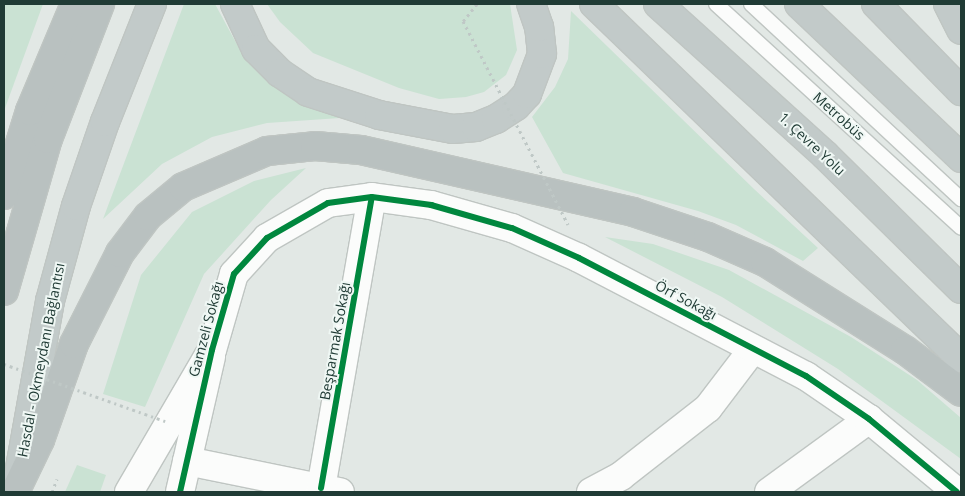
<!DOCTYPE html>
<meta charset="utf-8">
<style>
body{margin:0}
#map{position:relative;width:965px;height:496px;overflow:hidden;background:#e2e8e5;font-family:"Open Sans",sans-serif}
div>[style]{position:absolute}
.green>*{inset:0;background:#cae2d3}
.path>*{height:3px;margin-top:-1.5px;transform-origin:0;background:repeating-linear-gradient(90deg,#bfc8c6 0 2.5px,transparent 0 6.5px)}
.roads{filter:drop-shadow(1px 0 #bfc5c2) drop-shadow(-1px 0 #bfc5c2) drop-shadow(0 1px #bfc5c2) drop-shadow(0 -1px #bfc5c2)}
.service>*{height:14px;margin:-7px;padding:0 7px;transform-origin:7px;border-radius:7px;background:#fbfcfb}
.minor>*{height:28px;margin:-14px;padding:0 14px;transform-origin:14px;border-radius:14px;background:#fbfcfb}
.tertiary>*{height:28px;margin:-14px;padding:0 14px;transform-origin:14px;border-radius:14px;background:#fbfcfb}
.trunk>*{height:28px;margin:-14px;padding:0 14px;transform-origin:14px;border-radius:14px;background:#c2cac9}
.motorway>*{height:28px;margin:-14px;padding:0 14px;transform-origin:14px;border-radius:14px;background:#b9c1c0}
.path-bridge>*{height:3px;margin-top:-1.5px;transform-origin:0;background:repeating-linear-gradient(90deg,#bfc8c6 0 2.5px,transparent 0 6.5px)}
.cycleway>*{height:6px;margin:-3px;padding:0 3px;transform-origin:3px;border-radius:3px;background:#00873e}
span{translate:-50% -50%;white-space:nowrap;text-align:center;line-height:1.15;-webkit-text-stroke:4px #eff7f4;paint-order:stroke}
.street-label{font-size:14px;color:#203b35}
.frame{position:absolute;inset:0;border:5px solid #203b35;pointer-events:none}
</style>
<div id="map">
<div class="green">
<i style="clip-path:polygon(4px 4px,43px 4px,4px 111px)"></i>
<i style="clip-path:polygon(184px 4px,215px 4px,240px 50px,275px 84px,295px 98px,340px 118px,267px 123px,212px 137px,162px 164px,103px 219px)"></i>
<i style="clip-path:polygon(267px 4px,510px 4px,517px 50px,506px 75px,484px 92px,466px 97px,439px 99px,399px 88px,313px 53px,280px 22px)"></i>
<i style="clip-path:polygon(571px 11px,754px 189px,818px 248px,803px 261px,736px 225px,698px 211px,563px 173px,532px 117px,555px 87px,568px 59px)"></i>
<i style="clip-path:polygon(306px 168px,271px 200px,204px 274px,145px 407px,103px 394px,141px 275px,192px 212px,254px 181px)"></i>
<i style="clip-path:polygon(605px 237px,653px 244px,729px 270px,851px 337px,917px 380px,961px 418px,961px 459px,838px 369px,722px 297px)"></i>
<i style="clip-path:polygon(77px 465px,106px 475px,100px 492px,65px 492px)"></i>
</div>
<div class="path">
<i style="left:52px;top:492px;width:14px;rotate:-69deg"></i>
</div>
<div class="roads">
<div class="service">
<i style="left:716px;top:4px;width:332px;rotate:42.4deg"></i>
<i style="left:751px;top:4px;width:287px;rotate:42.9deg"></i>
</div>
<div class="minor">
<i style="left:187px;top:461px;width:156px;rotate:11.5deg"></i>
<i style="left:321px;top:488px;width:295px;rotate:-80.1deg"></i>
<i style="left:180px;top:492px;width:139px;rotate:-77.1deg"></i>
<i style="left:591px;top:492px;width:34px;rotate:-28deg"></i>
<i style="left:621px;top:476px;width:110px;rotate:-38deg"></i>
<i style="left:708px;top:408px;width:74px;rotate:-52.7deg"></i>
<i style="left:769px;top:492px;width:124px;rotate:-36.1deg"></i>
</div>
<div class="tertiary">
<i style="left:129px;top:492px;width:164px;rotate:-59.7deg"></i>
<i style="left:212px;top:350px;width:79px;rotate:-73.9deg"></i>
<i style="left:234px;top:274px;width:49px;rotate:-47.5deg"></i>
<i style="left:267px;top:238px;width:70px;rotate:-29.8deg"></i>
<i style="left:328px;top:203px;width:44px;rotate:-7.8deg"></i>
<i style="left:372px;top:197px;width:60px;rotate:7.7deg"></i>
<i style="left:431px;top:205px;width:84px;rotate:15.9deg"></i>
<i style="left:512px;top:228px;width:73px;rotate:24.1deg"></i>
<i style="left:579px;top:258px;width:256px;rotate:27.5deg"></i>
<i style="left:806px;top:376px;width:76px;rotate:34.3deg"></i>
<i style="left:869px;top:419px;width:114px;rotate:39.7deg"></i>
</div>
<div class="trunk">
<i style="left:235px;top:4px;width:50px;rotate:65deg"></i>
<i style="left:256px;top:49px;width:34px;rotate:45deg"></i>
<i style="left:280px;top:73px;width:34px;rotate:34deg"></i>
<i style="left:308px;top:92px;width:75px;rotate:17.9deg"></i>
<i style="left:379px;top:115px;width:75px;rotate:10.7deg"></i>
<i style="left:453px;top:129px;width:23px;rotate:-5deg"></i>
<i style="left:476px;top:127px;width:22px;rotate:-22deg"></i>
<i style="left:496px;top:119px;width:24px;rotate:-33deg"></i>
<i style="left:516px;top:106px;width:16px;rotate:-47deg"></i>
<i style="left:527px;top:94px;width:43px;rotate:-69.4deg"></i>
<i style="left:542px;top:54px;width:27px;rotate:-96deg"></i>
<i style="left:539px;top:27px;width:24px;rotate:-109deg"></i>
<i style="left:594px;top:4px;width:510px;rotate:43.97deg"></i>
<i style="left:658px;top:4px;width:225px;rotate:42.1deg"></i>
<i style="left:825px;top:155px;width:191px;rotate:44.6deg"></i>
<i style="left:799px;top:4px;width:224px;rotate:43.5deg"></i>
<i style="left:876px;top:4px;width:122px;rotate:45.7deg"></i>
<i style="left:948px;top:4px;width:29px;rotate:63deg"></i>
<i style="left:18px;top:479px;width:181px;rotate:-79.8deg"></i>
<i style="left:50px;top:301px;width:98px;rotate:-74.7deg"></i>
<i style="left:76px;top:206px;width:89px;rotate:-71deg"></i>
<i style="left:105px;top:122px;width:127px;rotate:-68.3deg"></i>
</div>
<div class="motorway">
<i style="left:4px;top:195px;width:88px;rotate:-72.8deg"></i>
<i style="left:30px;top:111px;width:116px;rotate:-67.2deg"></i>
<i style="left:4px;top:291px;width:158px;rotate:-73.9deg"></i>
<i style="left:48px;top:139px;width:145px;rotate:-68.9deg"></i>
<i style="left:15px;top:492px;width:58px;rotate:-64.3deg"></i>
<i style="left:40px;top:440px;width:102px;rotate:-70.5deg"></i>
<i style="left:74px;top:344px;width:102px;rotate:-63.2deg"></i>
<i style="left:120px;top:253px;width:46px;rotate:-52.9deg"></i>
<i style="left:148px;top:216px;width:45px;rotate:-39.6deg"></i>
<i style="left:183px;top:187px;width:91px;rotate:-23.2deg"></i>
<i style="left:267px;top:151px;width:48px;rotate:-5.9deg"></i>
<i style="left:315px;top:146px;width:46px;rotate:5deg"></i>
<i style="left:361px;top:150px;width:279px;rotate:12.8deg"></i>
<i style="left:633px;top:212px;width:79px;rotate:18.4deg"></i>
<i style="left:708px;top:237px;width:62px;rotate:23.7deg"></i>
<i style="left:765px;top:262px;width:165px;rotate:32.2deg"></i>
<i style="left:905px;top:350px;width:70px;rotate:36.9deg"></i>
</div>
</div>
<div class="path-bridge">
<i style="left:477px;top:4px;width:22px;rotate:129deg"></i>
<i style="left:463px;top:21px;width:229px;rotate:62.7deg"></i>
<i style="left:4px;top:364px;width:174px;rotate:19.5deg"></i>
</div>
<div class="cycleway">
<i style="left:321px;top:488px;width:295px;rotate:-80.1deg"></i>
<i style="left:180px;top:492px;width:146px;rotate:-77.3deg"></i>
<i style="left:212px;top:350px;width:79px;rotate:-73.9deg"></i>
<i style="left:234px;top:274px;width:49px;rotate:-47.5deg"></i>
<i style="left:267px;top:238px;width:70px;rotate:-29.8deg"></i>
<i style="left:328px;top:203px;width:44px;rotate:-7.8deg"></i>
<i style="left:372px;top:197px;width:60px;rotate:7.7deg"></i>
<i style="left:431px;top:205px;width:84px;rotate:15.9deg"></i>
<i style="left:512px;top:228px;width:73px;rotate:24.1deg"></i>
<i style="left:579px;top:258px;width:256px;rotate:27.5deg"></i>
<i style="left:806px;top:376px;width:76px;rotate:34.3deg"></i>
<i style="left:869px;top:419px;width:114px;rotate:39.7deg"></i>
</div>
<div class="street-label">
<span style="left:839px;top:116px;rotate:42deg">Metrobüs</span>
<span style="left:812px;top:144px;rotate:43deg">1. Çevre Yolu</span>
<span style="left:686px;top:300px;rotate:28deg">Örf Sokağı</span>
<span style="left:206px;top:329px;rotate:-75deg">Gamzeli Sokağı</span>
<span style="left:335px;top:341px;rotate:-80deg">Beşparmak Sokağı</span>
<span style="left:41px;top:360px;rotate:-79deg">Hasdal - Okmeydanı Bağlantısı</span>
</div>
<div class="frame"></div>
</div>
